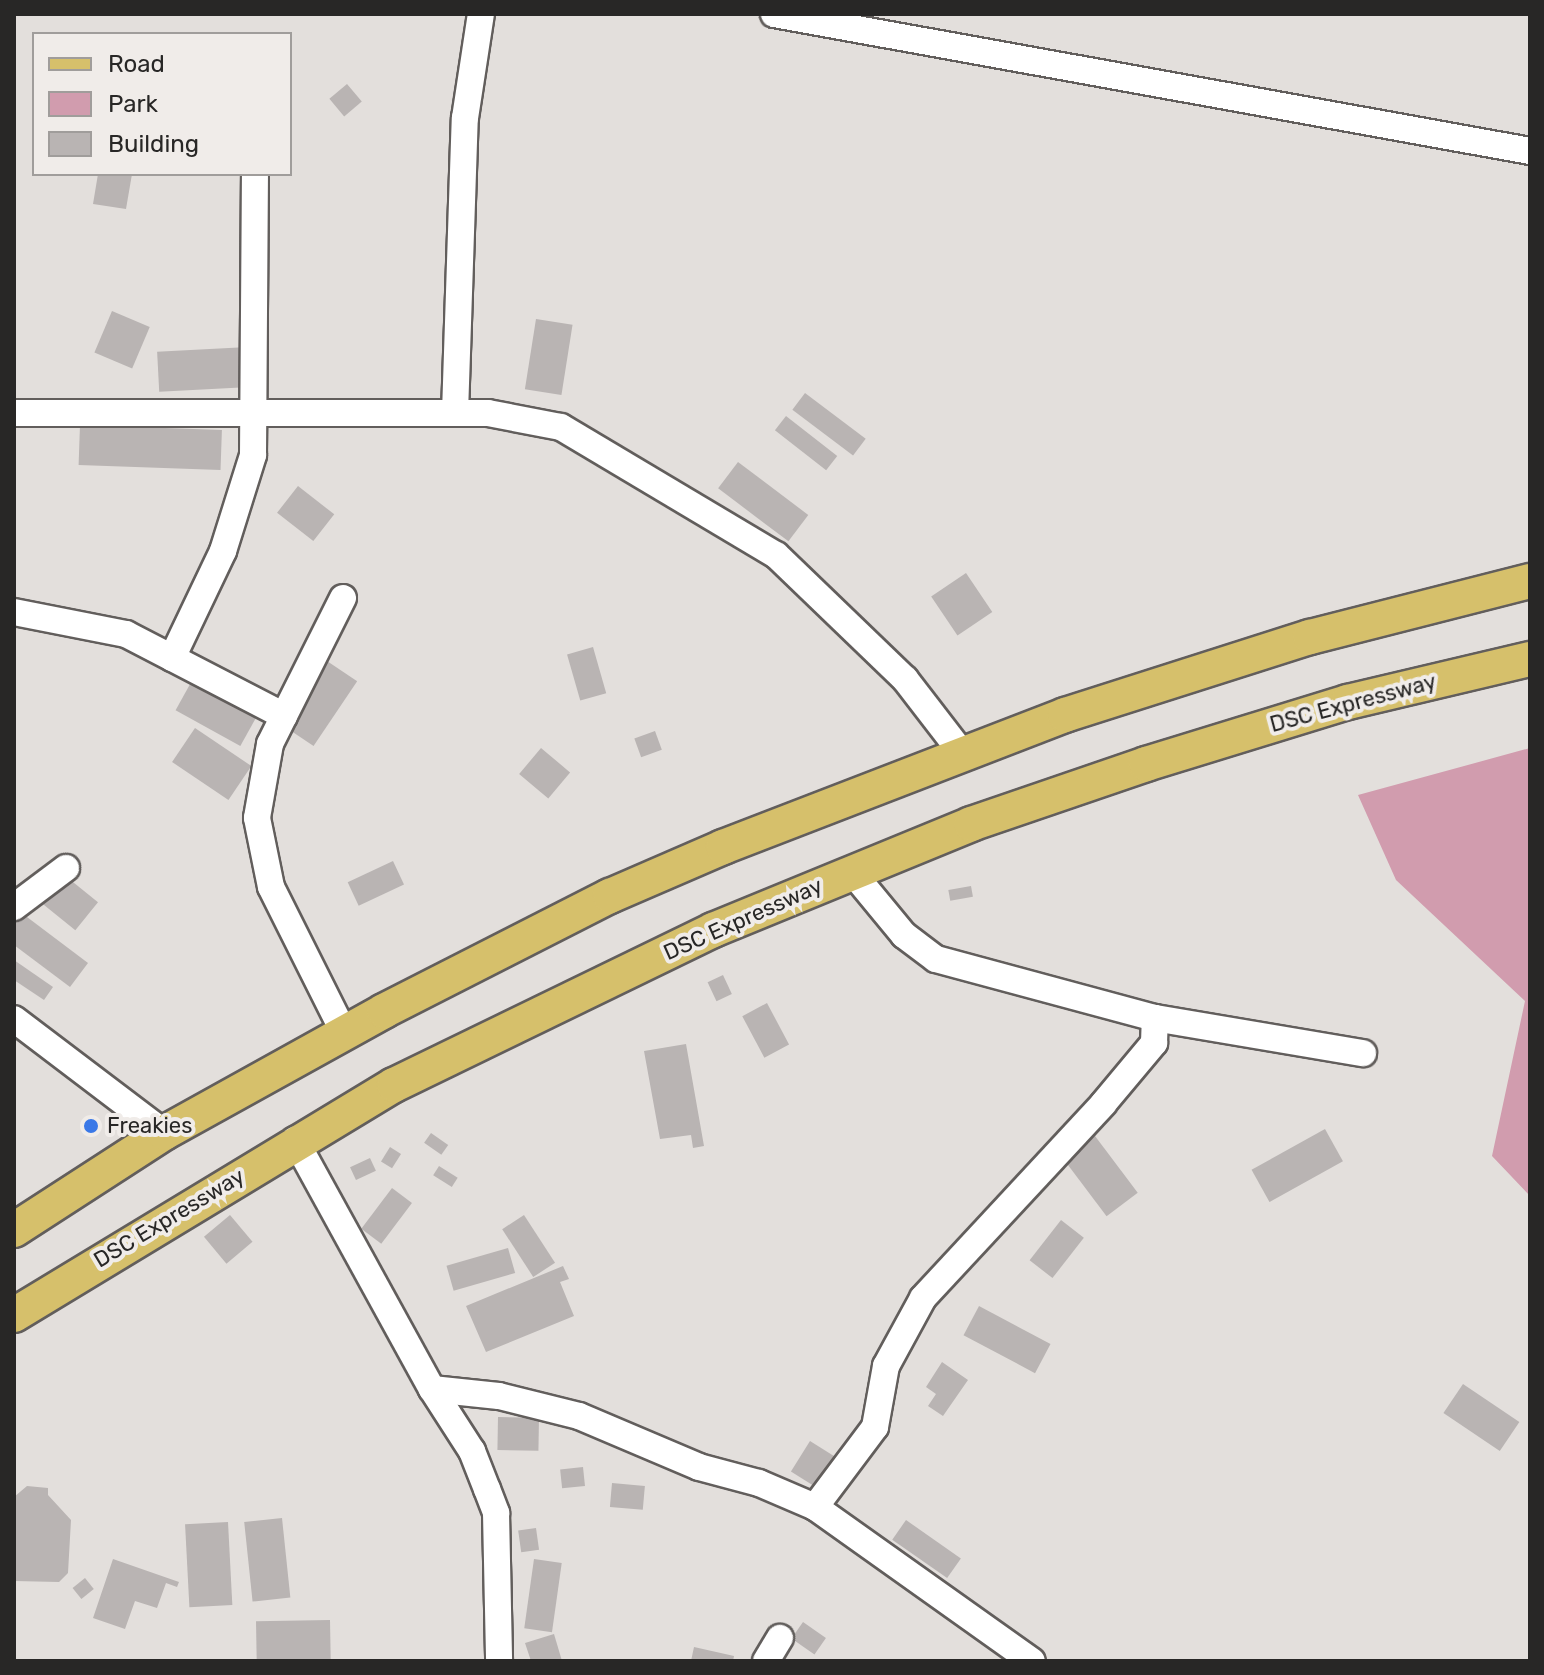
<!DOCTYPE html>
<style>
body{margin:0}
#map{position:relative;width:1544px;height:1675px;overflow:hidden;background:#e3dfdc;font-family:Rubik,sans-serif}
div>[style]{position:absolute}
.green>*{inset:0;background:#d19cae}
.building>*{inset:0;background:#b9b4b3;transform-origin:0 0}
.roads{filter:drop-shadow(2px 0 #625e5c) drop-shadow(-2px 0 #625e5c) drop-shadow(0 2px #625e5c) drop-shadow(0 -2px #625e5c)}
.minor>*{height:26px;margin:-13px;padding:0 13px;transform-origin:13px;border-radius:13px;background:#fff}
.major>*{height:34px;margin:-17px;padding:0 17px;transform-origin:17px;border-radius:17px;background:#d6c06b}
.dots>*{width:22px;height:22px;translate:-50% -50%;box-sizing:border-box;border:4px solid #f0ece9;border-radius:50%}
span{translate:-50% -50%;white-space:nowrap;text-align:center;line-height:1.15;-webkit-text-stroke:8px #f0ece9;paint-order:stroke}
.street-label{font-size:22px;color:#282726}
.poi-label{font-size:22px;color:#282726}
.left{translate:0 -50%;text-align:left}
.frame{position:absolute;inset:0;border:16px solid #282726;pointer-events:none}
.legend{position:absolute;left:32px;top:32px;width:260px;height:144px;box-sizing:border-box;background:#f0ece9;border:2px solid #a09d9b;margin:0;padding:10px 14px;list-style:none;font-size:24px;color:#282726}
.legend li{display:flex;align-items:center;gap:16px;height:40px}
.legend b{width:40px;border:2px solid #a09d9b}
</style>
<div id="map">
<div class="green">
<i style="clip-path:polygon(1530px 748px,1530px 1196px,1492px 1156px,1525px 1001px,1396px 880px,1358px 795px)"></i>
</div>
<div class="building">
<i style="left:347px;top:84px;width:23px;height:23px;rotate:50deg"></i>
<i style="clip-path:polygon(98px 174px,132px 174px,126px 209px,93px 204px)"></i>
<i style="left:112px;top:311px;width:41px;height:45px;rotate:23deg"></i>
<i style="left:536px;top:319px;width:37px;height:71px;rotate:9deg"></i>
<i style="left:248px;top:347px;width:40px;height:91px;rotate:87deg"></i>
<i style="left:805px;top:393px;width:76px;height:21px;rotate:37deg"></i>
<i style="left:786px;top:416px;width:65px;height:18px;rotate:38deg"></i>
<i style="left:80px;top:425px;width:142px;height:40px;rotate:2deg"></i>
<i style="left:738px;top:462px;width:88px;height:33px;rotate:37deg"></i>
<i style="left:298px;top:486px;width:46px;height:34px;rotate:38deg"></i>
<i style="left:966px;top:573px;width:47px;height:42px;rotate:56deg"></i>
<i style="left:593px;top:647px;width:48px;height:27px;rotate:74deg"></i>
<i style="left:324px;top:659px;width:40px;height:78px;rotate:34deg"></i>
<i style="left:194px;top:677px;width:74px;height:38px;rotate:29deg"></i>
<i style="left:195px;top:728px;width:68px;height:41px;rotate:34deg"></i>
<i style="left:655px;top:731px;width:20px;height:22px;rotate:70deg"></i>
<i style="left:541px;top:748px;width:38px;height:34px;rotate:40deg"></i>
<i style="left:393px;top:861px;width:26px;height:50px;rotate:65deg"></i>
<i style="left:63px;top:874px;width:45px;height:36px;rotate:39deg"></i>
<i style="left:971px;top:886px;width:11px;height:23px;rotate:80deg"></i>
<i style="clip-path:polygon(23px 914px,88px 963px,70px 987px,14px 945px,14px 925px)"></i>
<i style="clip-path:polygon(14px 960px,53px 987px,44px 1000px,14px 980px)"></i>
<i style="left:723px;top:975px;width:21px;height:17px;rotate:65deg"></i>
<i style="left:767px;top:1003px;width:47px;height:28px;rotate:62deg"></i>
<i style="clip-path:polygon(686px 1044px,704px 1146px,693px 1148px,691px 1135px,660px 1139px,644px 1051px)"></i>
<i style="left:1325px;top:1129px;width:37px;height:84px;rotate:61deg"></i>
<i style="left:431px;top:1133px;width:21px;height:12px;rotate:35deg"></i>
<i style="left:1095px;top:1136px;width:71px;height:39px;rotate:53deg"></i>
<i style="left:390px;top:1147px;width:13px;height:17px;rotate:32deg"></i>
<i style="left:370px;top:1158px;width:14px;height:22px;rotate:65deg"></i>
<i style="left:439px;top:1166px;width:22px;height:11px;rotate:32deg"></i>
<i style="left:392px;top:1188px;width:25px;height:51px;rotate:37deg"></i>
<i style="left:230px;top:1215px;width:35px;height:34px;rotate:50deg"></i>
<i style="left:524px;top:1215px;width:57px;height:26px;rotate:57deg"></i>
<i style="left:1061px;top:1220px;width:29px;height:51px;rotate:38deg"></i>
<i style="left:508px;top:1248px;width:26px;height:64px;rotate:74deg"></i>
<i style="clip-path:polygon(563px 1266px,569px 1279px,560px 1282px,574px 1316px,486px 1352px,466px 1306px)"></i>
<i style="left:979px;top:1306px;width:81px;height:33px;rotate:28deg"></i>
<i style="clip-path:polygon(942px 1362px,968px 1380px,943px 1416px,928px 1406px,936px 1394px,926px 1387px)"></i>
<i style="left:1463px;top:1384px;width:68px;height:35px;rotate:34deg"></i>
<i style="left:498px;top:1417px;width:41px;height:33px;rotate:1deg"></i>
<i style="left:810px;top:1441px;width:31px;height:36px;rotate:32deg"></i>
<i style="left:583px;top:1467px;width:19px;height:23px;rotate:84deg"></i>
<i style="left:612px;top:1483px;width:33px;height:24px;rotate:5deg"></i>
<i style="clip-path:polygon(27px 1486px,48px 1488px,48px 1495px,71px 1520px,68px 1573px,59px 1582px,14px 1581px,14px 1497px)"></i>
<i style="left:282px;top:1518px;width:80px;height:38px;rotate:84deg"></i>
<i style="left:906px;top:1520px;width:67px;height:24px;rotate:35deg"></i>
<i style="left:228px;top:1522px;width:83px;height:43px;rotate:87deg"></i>
<i style="left:536px;top:1528px;width:22px;height:18px;rotate:82deg"></i>
<i style="clip-path:polygon(113px 1559px,179px 1582px,177px 1587px,166px 1583px,157px 1608px,135px 1601px,125px 1629px,93px 1618px)"></i>
<i style="left:534px;top:1559px;width:28px;height:70px;rotate:8deg"></i>
<i style="left:85px;top:1578px;width:14px;height:16px;rotate:51deg"></i>
<i style="left:330px;top:1620px;width:39px;height:74px;rotate:89deg"></i>
<i style="left:803px;top:1622px;width:28px;height:20px;rotate:35deg"></i>
<i style="clip-path:polygon(554px 1634px,562px 1661px,531px 1661px,525px 1643px)"></i>
<i style="clip-path:polygon(694px 1647px,734px 1656px,733px 1661px,691px 1661px)"></i>
</div>
<div class="roads">
<div class="minor">
<i style="left:774px;top:14px;width:768px;rotate:10.27deg"></i>
<i style="left:14px;top:413px;width:474px"></i>
<i style="left:488px;top:413px;width:74px;rotate:10.9deg"></i>
<i style="left:561px;top:427px;width:250px;rotate:30.8deg"></i>
<i style="left:776px;top:555px;width:179px;rotate:43.9deg"></i>
<i style="left:905px;top:679px;width:93px;rotate:52.4deg"></i>
<i style="left:455px;top:413px;width:295px;rotate:-88.1deg"></i>
<i style="left:465px;top:118px;width:105px;rotate:-81.3deg"></i>
<i style="left:343px;top:598px;width:163px;rotate:116.6deg"></i>
<i style="left:270px;top:744px;width:75px;rotate:100deg"></i>
<i style="left:257px;top:818px;width:70px;rotate:78.5deg"></i>
<i style="left:271px;top:887px;width:163px;rotate:63.4deg"></i>
<i style="left:14px;top:612px;width:114px;rotate:11.1deg"></i>
<i style="left:126px;top:634px;width:178px;rotate:27.4deg"></i>
<i style="left:172px;top:658px;width:119px;rotate:-64.5deg"></i>
<i style="left:223px;top:551px;width:101px;rotate:-72.6deg"></i>
<i style="left:253px;top:455px;width:281px;rotate:-89.6deg"></i>
<i style="left:852px;top:872px;width:82px;rotate:50.5deg"></i>
<i style="left:904px;top:935px;width:40px;rotate:37deg"></i>
<i style="left:936px;top:959px;width:227px;rotate:15.1deg"></i>
<i style="left:1155px;top:1018px;width:211px;rotate:9.6deg"></i>
<i style="left:14px;top:907px;width:65px;rotate:-36.9deg"></i>
<i style="left:14px;top:1019px;width:188px;rotate:37.2deg"></i>
<i style="left:295px;top:1140px;width:284px;rotate:61.2deg"></i>
<i style="left:432px;top:1389px;width:74px;rotate:57.2deg"></i>
<i style="left:472px;top:1451px;width:41px;rotate:68.5deg"></i>
<i style="left:487px;top:1489px;width:26px;rotate:69deg"></i>
<i style="left:496px;top:1513px;width:148px;rotate:88.8deg"></i>
<i style="left:432px;top:1389px;width:67px;rotate:6deg"></i>
<i style="left:499px;top:1396px;width:82px;rotate:14deg"></i>
<i style="left:579px;top:1416px;width:130px;rotate:23deg"></i>
<i style="left:699px;top:1467px;width:62px;rotate:14.9deg"></i>
<i style="left:759px;top:1483px;width:61px;rotate:23.2deg"></i>
<i style="left:815px;top:1507px;width:266px;rotate:35.4deg"></i>
<i style="left:815px;top:1507px;width:100px;rotate:-53.1deg"></i>
<i style="left:875px;top:1427px;width:62px;rotate:-79.8deg"></i>
<i style="left:886px;top:1366px;width:77px;rotate:-61.4deg"></i>
<i style="left:923px;top:1298px;width:265px;rotate:-47.1deg"></i>
<i style="left:1103px;top:1104px;width:80px;rotate:-50.1deg"></i>
<i style="left:1154px;top:1043px;width:25px;rotate:-88deg"></i>
<i style="left:766px;top:1661px;width:27px;rotate:-59deg"></i>
</div>
<div class="major">
<i style="left:14px;top:1230px;width:179px;rotate:-32.9deg"></i>
<i style="left:164px;top:1133px;width:252px;rotate:-29deg"></i>
<i style="left:384px;top:1011px;width:254px;rotate:-27deg"></i>
<i style="left:610px;top:896px;width:123px;rotate:-23.4deg"></i>
<i style="left:723px;top:847px;width:367px;rotate:-21.1deg"></i>
<i style="left:1065px;top:715px;width:257px;rotate:-17.7deg"></i>
<i style="left:1310px;top:637px;width:227px;rotate:-14.3deg"></i>
<i style="left:14px;top:1315px;width:444px;rotate:-31.2deg"></i>
<i style="left:394px;top:1085px;width:355px;rotate:-25.9deg"></i>
<i style="left:713px;top:930px;width:279px;rotate:-22.3deg"></i>
<i style="left:971px;top:824px;width:185px;rotate:-18.9deg"></i>
<i style="left:1146px;top:764px;width:211px;rotate:-17.1deg"></i>
<i style="left:1348px;top:702px;width:187px;rotate:-13.3deg"></i>
</div>
</div>
<div class="dots">
<i style="left:91px;top:1126px;background:#3a78e7"></i>
</div>
<div class="street-label">
<span style="left:1353px;top:703px;rotate:-15deg">DSC Expressway</span>
<span style="left:743px;top:919px;rotate:-24deg">DSC Expressway</span>
<span style="left:169px;top:1218px;rotate:-31deg">DSC Expressway</span>
</div>
<div class="poi-label">
<span class="left" style="left:107px;top:1126px">Freakies</span>
</div>
<div class="frame"></div>
<ul class="legend">
<li><b style="height:10px;background:#d6c06b"></b>Road</li>
<li><b style="height:22px;background:#d19cae"></b>Park</li>
<li><b style="height:22px;background:#b9b4b3"></b>Building</li>
</ul>
</div>
